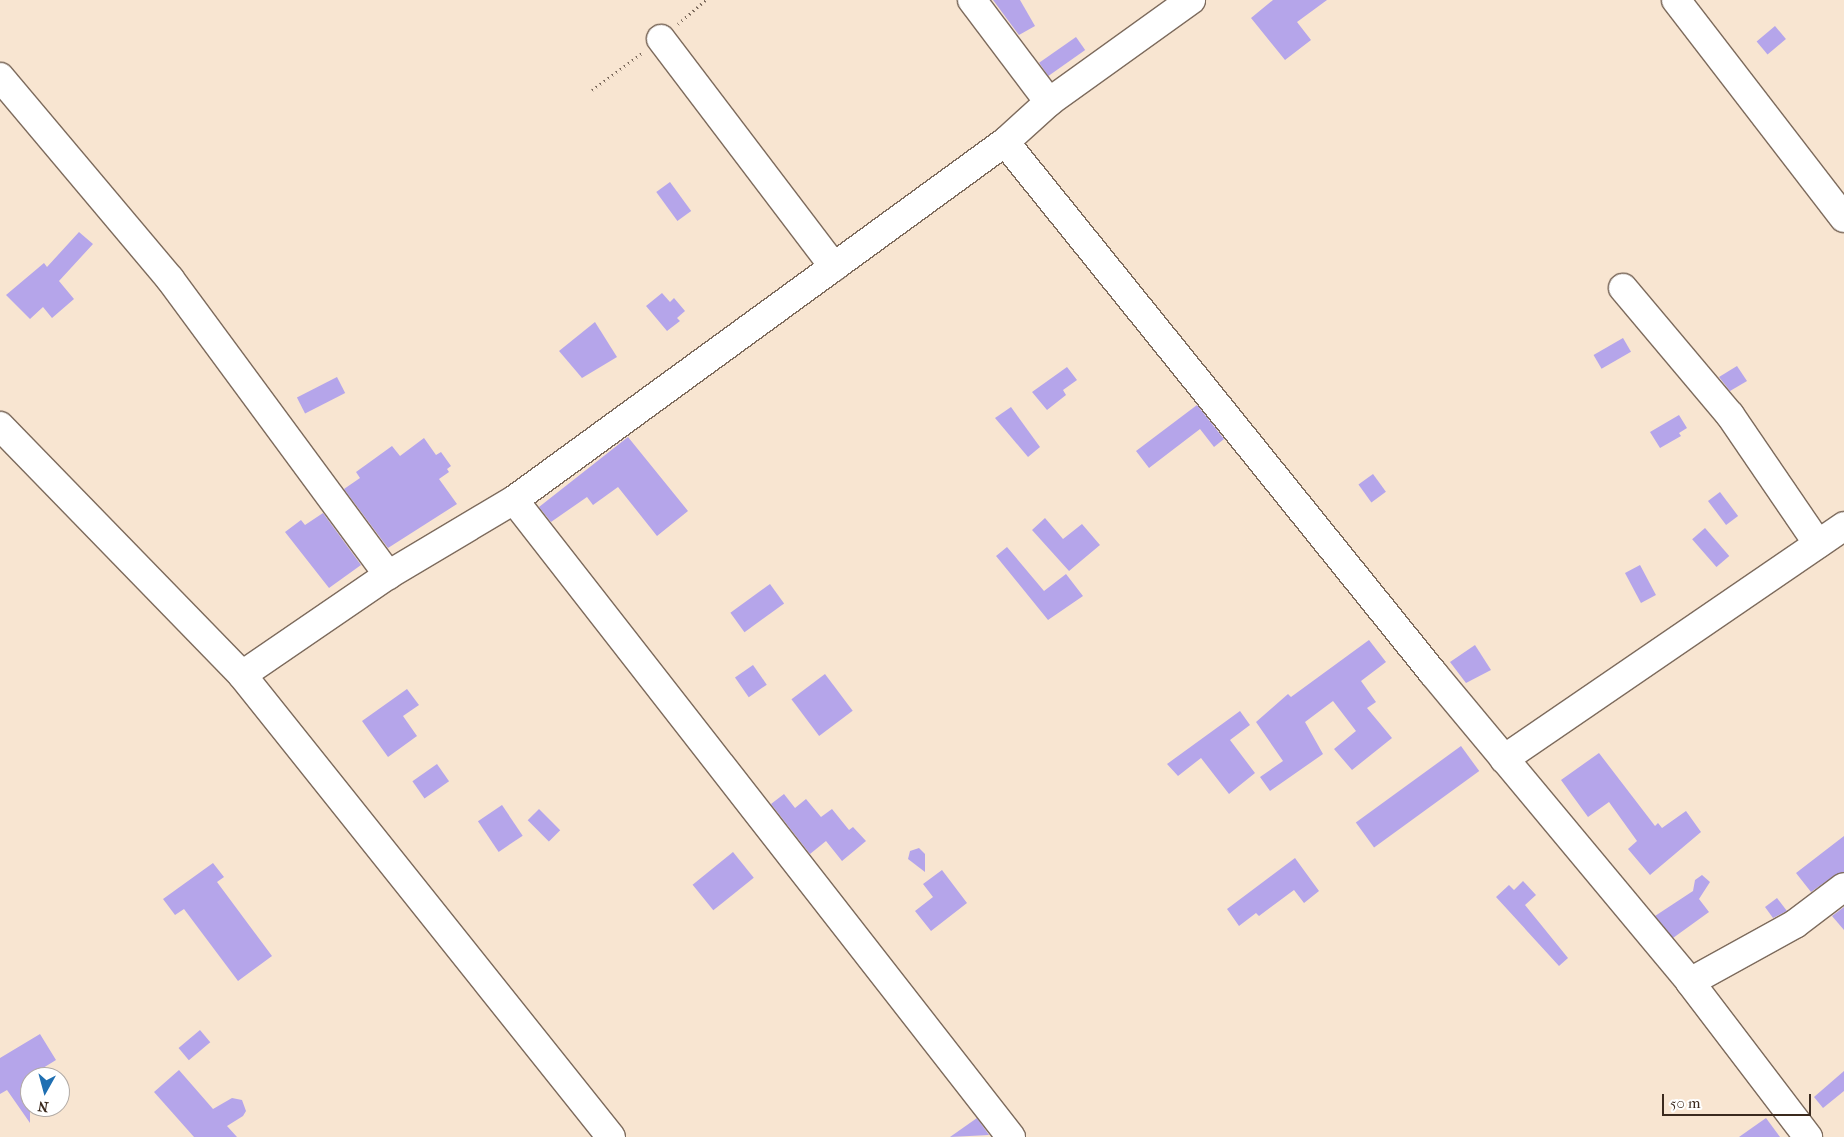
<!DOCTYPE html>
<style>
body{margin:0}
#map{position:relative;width:1844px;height:1137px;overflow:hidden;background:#f8e5d1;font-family:"IM FELL French Canon",serif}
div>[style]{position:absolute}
.building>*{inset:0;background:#b5a5ea;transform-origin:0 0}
.path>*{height:3px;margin-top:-1.5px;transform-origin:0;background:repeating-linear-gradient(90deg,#7d6b5d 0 1px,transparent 0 5px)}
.roads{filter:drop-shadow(1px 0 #7d6b5d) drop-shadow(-1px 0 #7d6b5d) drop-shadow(0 1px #7d6b5d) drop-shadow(0 -1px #7d6b5d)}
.minor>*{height:28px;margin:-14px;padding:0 14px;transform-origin:14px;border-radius:14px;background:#fff}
span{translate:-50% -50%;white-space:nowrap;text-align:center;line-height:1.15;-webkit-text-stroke:4px #fff;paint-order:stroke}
.north{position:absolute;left:20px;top:1067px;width:50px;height:50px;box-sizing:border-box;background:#fff;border:1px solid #b1aaa5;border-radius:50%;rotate:187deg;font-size:14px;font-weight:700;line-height:20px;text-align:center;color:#3b2a1e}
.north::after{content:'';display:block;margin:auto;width:18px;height:22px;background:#1f6fb2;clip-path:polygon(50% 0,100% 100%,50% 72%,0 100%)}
.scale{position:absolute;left:1662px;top:1094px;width:149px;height:22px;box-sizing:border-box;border:2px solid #3b2a1e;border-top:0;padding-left:6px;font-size:15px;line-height:18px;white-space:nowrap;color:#3b2a1e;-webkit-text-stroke:4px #fff;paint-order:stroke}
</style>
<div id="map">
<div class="building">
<i style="clip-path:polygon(993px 0,1020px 0,1035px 26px,1019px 35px)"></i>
<i style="clip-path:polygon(1273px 0,1327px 0,1297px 22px,1311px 40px,1285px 60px,1251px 18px)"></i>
<i style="left:1775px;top:26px;width:17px;height:24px;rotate:50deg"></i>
<i style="left:1076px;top:37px;width:16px;height:45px;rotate:55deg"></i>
<i style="left:670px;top:182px;width:36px;height:17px;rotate:54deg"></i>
<i style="clip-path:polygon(79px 232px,93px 244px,59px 281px,74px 299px,52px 318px,43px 307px,30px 319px,6px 295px,44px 263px,47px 267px)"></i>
<i style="clip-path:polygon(662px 293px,670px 302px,674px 298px,685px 311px,677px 318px,680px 321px,667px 331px,646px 306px)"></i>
<i style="clip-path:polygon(595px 322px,617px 357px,582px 378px,559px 351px)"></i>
<i style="left:1623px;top:338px;width:16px;height:34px;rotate:60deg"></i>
<i style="clip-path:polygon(1737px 366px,1747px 381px,1730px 391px,1719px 377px)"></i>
<i style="clip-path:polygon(1067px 367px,1077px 380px,1063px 390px,1066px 395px,1047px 410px,1032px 392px)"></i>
<i style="left:337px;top:377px;width:18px;height:45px;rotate:63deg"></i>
<i style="clip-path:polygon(1197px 405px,1224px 439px,1214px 447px,1200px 429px,1149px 468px,1136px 451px)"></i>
<i style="clip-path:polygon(1011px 407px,1040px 447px,1028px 457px,995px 418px)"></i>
<i style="clip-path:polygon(1679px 415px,1687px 428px,1679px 433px,1681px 436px,1660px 448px,1650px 432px)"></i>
<i style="clip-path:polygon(628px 437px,688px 511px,657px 536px,618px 487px,593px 505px,587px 497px,551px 522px,539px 507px)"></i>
<i style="clip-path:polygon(424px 438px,436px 455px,441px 452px,451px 466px,447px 469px,449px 472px,439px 479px,457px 504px,388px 548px,344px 489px,360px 478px,356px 472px,392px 446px,400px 456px)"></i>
<i style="left:1373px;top:474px;width:22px;height:18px;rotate:54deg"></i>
<i style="left:1720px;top:492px;width:30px;height:15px;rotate:53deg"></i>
<i style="clip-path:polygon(323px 513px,361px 565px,329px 588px,285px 532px,301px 520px,305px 525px)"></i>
<i style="clip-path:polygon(1045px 518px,1063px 539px,1082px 524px,1100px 545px,1069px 571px,1032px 530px)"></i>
<i style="left:1705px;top:528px;width:37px;height:17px;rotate:49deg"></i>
<i style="clip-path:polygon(1007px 547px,1044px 591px,1066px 574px,1083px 596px,1048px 620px,996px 556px)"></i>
<i style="left:1640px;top:565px;width:34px;height:17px;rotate:62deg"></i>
<i style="left:770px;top:584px;width:24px;height:49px;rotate:54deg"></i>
<i style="clip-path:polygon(1369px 640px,1386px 662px,1361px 681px,1376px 702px,1367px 708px,1392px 738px,1352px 770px,1334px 749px,1356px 731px,1333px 701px,1305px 722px,1323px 754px,1270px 791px,1260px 777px,1283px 761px,1256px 722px,1288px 694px,1291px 697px)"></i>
<i style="clip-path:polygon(1475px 645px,1491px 670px,1466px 683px,1450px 662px)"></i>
<i style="left:753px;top:665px;width:24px;height:22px;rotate:55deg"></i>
<i style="left:825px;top:674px;width:46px;height:42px;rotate:53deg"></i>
<i style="clip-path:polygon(407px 689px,419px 705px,403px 716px,417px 736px,388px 757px,362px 721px)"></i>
<i style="clip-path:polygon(1240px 711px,1250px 725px,1230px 740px,1255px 773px,1229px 794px,1201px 758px,1178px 776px,1167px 764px)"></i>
<i style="left:1461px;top:746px;width:31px;height:130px;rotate:54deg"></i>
<i style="clip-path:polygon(1599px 753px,1655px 826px,1658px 823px,1662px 828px,1686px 811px,1701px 832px,1650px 875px,1628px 849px,1637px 841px,1609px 802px,1588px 817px,1561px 780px)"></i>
<i style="left:437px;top:764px;width:21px;height:30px;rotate:55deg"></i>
<i style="clip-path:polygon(784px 794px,795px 808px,806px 799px,821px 817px,832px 809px,849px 830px,853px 827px,866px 841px,842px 861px,826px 841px,810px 854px,771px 804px)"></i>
<i style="left:502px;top:805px;width:37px;height:29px;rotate:56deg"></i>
<i style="left:539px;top:809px;width:30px;height:16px;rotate:45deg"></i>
<i style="clip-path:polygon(1844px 836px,1844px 872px,1835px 875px,1811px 892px,1796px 873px)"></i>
<i style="clip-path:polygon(919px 848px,925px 854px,925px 872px,908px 859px,910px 851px)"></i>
<i style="left:733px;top:852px;width:33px;height:52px;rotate:51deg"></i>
<i style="clip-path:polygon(1295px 858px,1319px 891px,1304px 903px,1294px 890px,1259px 916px,1256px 913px,1239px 926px,1227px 909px)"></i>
<i style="clip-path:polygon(213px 863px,224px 877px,217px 882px,272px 956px,238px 981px,184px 909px,175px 915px,163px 899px)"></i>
<i style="clip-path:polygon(942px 870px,967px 903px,931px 931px,915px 911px,933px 897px,923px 884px)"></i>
<i style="clip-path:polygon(1702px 875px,1710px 882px,1699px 899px,1709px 912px,1673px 938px,1655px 916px,1693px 891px,1695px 880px)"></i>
<i style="clip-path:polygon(1523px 881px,1536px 895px,1525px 905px,1568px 958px,1559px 966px,1496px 897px,1509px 885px,1514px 890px)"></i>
<i style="clip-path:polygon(1777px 898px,1787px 911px,1773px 918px,1765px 907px)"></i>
<i style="clip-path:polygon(1844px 907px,1844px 930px,1832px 916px)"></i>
<i style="left:200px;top:1030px;width:16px;height:28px;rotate:50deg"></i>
<i style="clip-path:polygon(40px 1034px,56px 1060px,30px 1076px,30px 1123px,7px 1090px,0 1094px,0 1058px)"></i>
<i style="clip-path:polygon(179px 1070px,213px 1109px,232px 1098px,242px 1100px,246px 1111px,243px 1116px,227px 1126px,237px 1137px,194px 1137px,154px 1092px)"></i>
<i style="clip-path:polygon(1844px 1071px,1844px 1091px,1823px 1108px,1814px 1097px)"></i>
<i style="clip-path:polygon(977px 1118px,989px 1135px,950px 1137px)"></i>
<i style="clip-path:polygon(1766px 1118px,1780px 1137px,1739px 1137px)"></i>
</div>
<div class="path">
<i style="left:678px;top:24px;width:37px;rotate:-41deg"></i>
<i style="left:592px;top:90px;width:62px;rotate:-36.5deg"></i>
</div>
<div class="roads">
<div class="minor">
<i style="left:972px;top:0;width:128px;rotate:53deg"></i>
<i style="left:1676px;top:0;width:275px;rotate:52.4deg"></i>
<i style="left:661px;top:39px;width:286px;rotate:52.8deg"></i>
<i style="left:0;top:77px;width:264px;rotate:49.9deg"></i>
<i style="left:170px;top:279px;width:368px;rotate:53.6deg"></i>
<i style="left:1005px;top:142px;width:682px;rotate:51.13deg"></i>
<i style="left:1433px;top:673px;width:402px;rotate:50.2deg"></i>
<i style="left:1690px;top:982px;width:195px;rotate:52.7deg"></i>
<i style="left:1623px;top:288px;width:166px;rotate:49.9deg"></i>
<i style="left:1730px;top:415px;width:156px;rotate:55.7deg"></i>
<i style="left:0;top:426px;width:347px;rotate:45.8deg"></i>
<i style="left:514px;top:500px;width:808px;rotate:52.04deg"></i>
<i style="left:1504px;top:759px;width:412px;rotate:-34.4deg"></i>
<i style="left:1690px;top:982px;width:120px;rotate:-28.9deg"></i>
<i style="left:1795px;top:924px;width:61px;rotate:-37.1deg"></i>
<i style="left:611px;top:1137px;width:591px;rotate:-128.61deg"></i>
<i style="left:242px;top:675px;width:177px;rotate:-34.4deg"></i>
<i style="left:388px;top:575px;width:147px;rotate:-30.8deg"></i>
<i style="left:514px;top:500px;width:608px;rotate:-36.1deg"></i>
<i style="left:1005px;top:142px;width:59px;rotate:-42.3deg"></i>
<i style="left:1049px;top:102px;width:175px;rotate:-35.7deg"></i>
</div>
</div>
<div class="north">N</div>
<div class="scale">50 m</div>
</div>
